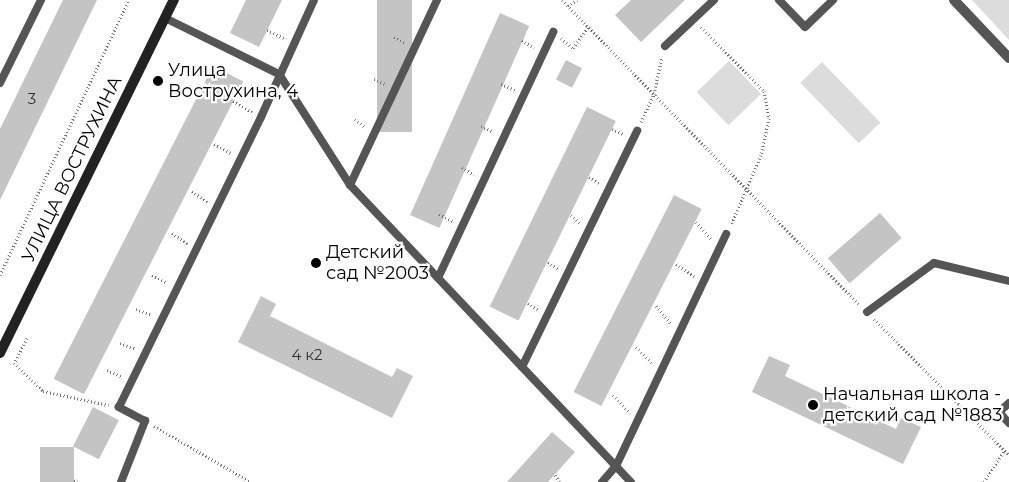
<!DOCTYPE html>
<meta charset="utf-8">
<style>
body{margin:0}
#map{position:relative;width:1009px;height:482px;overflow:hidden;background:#fff;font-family:Montserrat,sans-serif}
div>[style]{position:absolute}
.green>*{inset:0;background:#dcdcdc;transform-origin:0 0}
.building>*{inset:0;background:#c4c4c4;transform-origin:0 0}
.path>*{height:3px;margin-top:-1.5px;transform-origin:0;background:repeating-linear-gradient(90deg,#777 0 1px,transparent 0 3.5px)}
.lane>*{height:8px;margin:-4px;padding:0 4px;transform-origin:4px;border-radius:4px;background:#555}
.street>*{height:10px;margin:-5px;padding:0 5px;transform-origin:5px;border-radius:5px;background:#555}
.secondary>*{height:10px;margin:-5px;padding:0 5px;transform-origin:5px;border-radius:5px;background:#222}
.dots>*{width:14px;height:14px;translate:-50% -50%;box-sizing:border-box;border:2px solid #fff;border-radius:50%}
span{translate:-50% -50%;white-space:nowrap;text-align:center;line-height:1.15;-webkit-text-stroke:4.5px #fff;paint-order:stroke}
.number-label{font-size:15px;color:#313131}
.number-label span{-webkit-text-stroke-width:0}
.poi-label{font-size:18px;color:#000}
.left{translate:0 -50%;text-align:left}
.street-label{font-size:18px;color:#000}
</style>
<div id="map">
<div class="green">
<i style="clip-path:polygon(972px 0,1009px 0,1009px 40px)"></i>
<i style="left:729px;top:61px;width:46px;height:45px;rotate:46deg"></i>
<i style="left:822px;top:62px;width:84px;height:30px;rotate:46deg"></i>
</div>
<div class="building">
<i style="clip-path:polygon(63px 0,97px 0,0 200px,0 129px)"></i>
<i style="clip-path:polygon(246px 0,282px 0,259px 47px,230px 33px)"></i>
<i style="left:377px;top:0;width:35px;height:132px"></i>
<i style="clip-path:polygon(631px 0,685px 0,641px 42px,615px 15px)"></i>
<i style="left:500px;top:13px;width:32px;height:221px;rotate:24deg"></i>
<i style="left:566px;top:60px;width:18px;height:22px;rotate:27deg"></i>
<i style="left:213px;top:66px;width:34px;height:351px;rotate:27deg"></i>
<i style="left:587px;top:107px;width:32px;height:222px;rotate:26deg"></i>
<i style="left:674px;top:195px;width:31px;height:221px;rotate:27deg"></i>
<i style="left:880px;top:213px;width:33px;height:69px;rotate:49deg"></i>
<i style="clip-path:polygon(261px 296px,276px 304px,270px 316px,392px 377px,397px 368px,413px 376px,392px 418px,238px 342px)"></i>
<i style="clip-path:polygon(769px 356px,790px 365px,785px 376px,896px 429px,901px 418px,921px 427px,903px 464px,752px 392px)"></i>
<i style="left:93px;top:407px;width:29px;height:44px;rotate:27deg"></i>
<i style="clip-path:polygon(552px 432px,575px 452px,548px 482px,507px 482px)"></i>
<i style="left:74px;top:447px;width:35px;height:34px;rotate:90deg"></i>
</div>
<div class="path">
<i style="left:562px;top:0;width:425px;rotate:45.7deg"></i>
<i style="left:568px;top:6px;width:11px;rotate:-34deg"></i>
<i style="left:701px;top:27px;width:90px;rotate:45.5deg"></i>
<i style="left:764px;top:91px;width:27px;rotate:80deg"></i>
<i style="left:769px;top:118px;width:38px;rotate:102deg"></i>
<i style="left:761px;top:155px;width:76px;rotate:113.2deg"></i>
<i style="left:267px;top:30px;width:21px;rotate:25deg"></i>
<i style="left:394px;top:37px;width:13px;rotate:29deg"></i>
<i style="left:561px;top:38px;width:16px;rotate:40deg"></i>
<i style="left:573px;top:48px;width:26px;rotate:-54deg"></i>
<i style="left:522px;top:40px;width:14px;rotate:34deg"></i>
<i style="left:374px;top:79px;width:12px;rotate:24deg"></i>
<i style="left:501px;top:84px;width:15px;rotate:23deg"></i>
<i style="left:233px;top:101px;width:22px;rotate:30deg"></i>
<i style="left:355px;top:119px;width:14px;rotate:39deg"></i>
<i style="left:641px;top:122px;width:31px;rotate:-65deg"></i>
<i style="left:654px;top:94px;width:38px;rotate:-78deg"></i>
<i style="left:481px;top:126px;width:14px;rotate:25deg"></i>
<i style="left:612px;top:129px;width:12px;rotate:24deg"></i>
<i style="left:214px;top:144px;width:19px;rotate:28deg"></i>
<i style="left:462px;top:167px;width:14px;rotate:34deg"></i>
<i style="left:589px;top:177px;width:12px;rotate:31deg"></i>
<i style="left:192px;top:191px;width:19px;rotate:36deg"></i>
<i style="left:439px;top:214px;width:17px;rotate:28deg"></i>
<i style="left:571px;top:215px;width:12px;rotate:42deg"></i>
<i style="left:696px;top:222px;width:24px;rotate:48deg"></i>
<i style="left:172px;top:233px;width:19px;rotate:35deg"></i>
<i style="left:548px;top:262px;width:12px;rotate:35deg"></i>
<i style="left:676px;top:264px;width:22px;rotate:34deg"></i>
<i style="left:0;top:275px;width:304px;rotate:-64.9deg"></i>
<i style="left:152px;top:275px;width:17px;rotate:28deg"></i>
<i style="left:528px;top:303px;width:12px;rotate:35deg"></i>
<i style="left:656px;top:306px;width:23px;rotate:50deg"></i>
<i style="left:136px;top:309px;width:17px;rotate:21deg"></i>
<i style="left:874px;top:319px;width:192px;rotate:45.2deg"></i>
<i style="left:27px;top:338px;width:28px;rotate:117deg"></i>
<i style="left:14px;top:363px;width:40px;rotate:44deg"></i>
<i style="left:43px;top:391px;width:67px;rotate:12deg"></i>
<i style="left:120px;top:343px;width:17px;rotate:21deg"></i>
<i style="left:636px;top:347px;width:24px;rotate:45deg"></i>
<i style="left:107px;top:370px;width:17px;rotate:24deg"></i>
<i style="left:613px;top:395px;width:25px;rotate:47deg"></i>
<i style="left:154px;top:426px;width:112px;rotate:30deg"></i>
<i style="left:555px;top:475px;width:9px;rotate:54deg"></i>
<i style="left:74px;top:480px;width:4px;rotate:27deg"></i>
<i style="left:984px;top:482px;width:37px;rotate:-57deg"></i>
</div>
<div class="lane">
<i style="left:779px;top:0;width:37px;rotate:46deg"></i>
<i style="left:805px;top:27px;width:39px;rotate:-44deg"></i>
<i style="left:165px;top:18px;width:127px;rotate:26.2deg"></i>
<i style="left:279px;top:74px;width:132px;rotate:57.4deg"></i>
<i style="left:350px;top:185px;width:409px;rotate:46.6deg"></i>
<i style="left:665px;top:46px;width:67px;rotate:-43.2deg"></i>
<i style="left:0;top:83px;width:93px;rotate:-63.7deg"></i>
<i style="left:350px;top:185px;width:204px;rotate:-64.8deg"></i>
<i style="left:438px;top:278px;width:272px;rotate:-64.9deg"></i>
<i style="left:867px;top:312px;width:83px;rotate:-36.2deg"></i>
<i style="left:934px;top:263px;width:77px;rotate:13.5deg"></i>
<i style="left:522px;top:367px;width:263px;rotate:-64deg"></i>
<i style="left:1009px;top:403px;width:13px;rotate:138deg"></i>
<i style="left:999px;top:412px;width:15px;rotate:48deg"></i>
<i style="left:121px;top:482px;width:66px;rotate:-68.5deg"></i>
<i style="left:145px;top:421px;width:30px;rotate:-152deg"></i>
<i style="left:119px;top:407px;width:323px;rotate:-63.9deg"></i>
<i style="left:261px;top:117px;width:128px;rotate:-65.6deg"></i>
<i style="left:602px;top:482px;width:21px;rotate:-49deg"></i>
<i style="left:616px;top:466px;width:257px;rotate:-64.6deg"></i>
</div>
<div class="street">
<i style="left:954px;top:0;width:80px;rotate:46.5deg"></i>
</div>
<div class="secondary">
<i style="left:0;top:353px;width:394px;rotate:-63.8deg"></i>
</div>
<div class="dots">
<i style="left:158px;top:81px;background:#000"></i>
<i style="left:316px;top:263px;background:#000"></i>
<i style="left:813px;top:405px;background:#000"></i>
</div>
<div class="number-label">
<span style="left:32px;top:99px">3</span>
<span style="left:307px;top:355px">4 к2</span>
</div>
<div class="poi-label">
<span class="left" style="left:168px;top:81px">Улица<br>Вострухина, 4</span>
<span class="left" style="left:326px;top:263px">Детский<br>сад №2003</span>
<span class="left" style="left:823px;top:405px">Начальная школа -<br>детский сад №1883</span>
</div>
<div class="street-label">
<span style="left:72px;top:169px;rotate:-64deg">УЛИЦА ВОСТРУХИНА</span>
</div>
</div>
